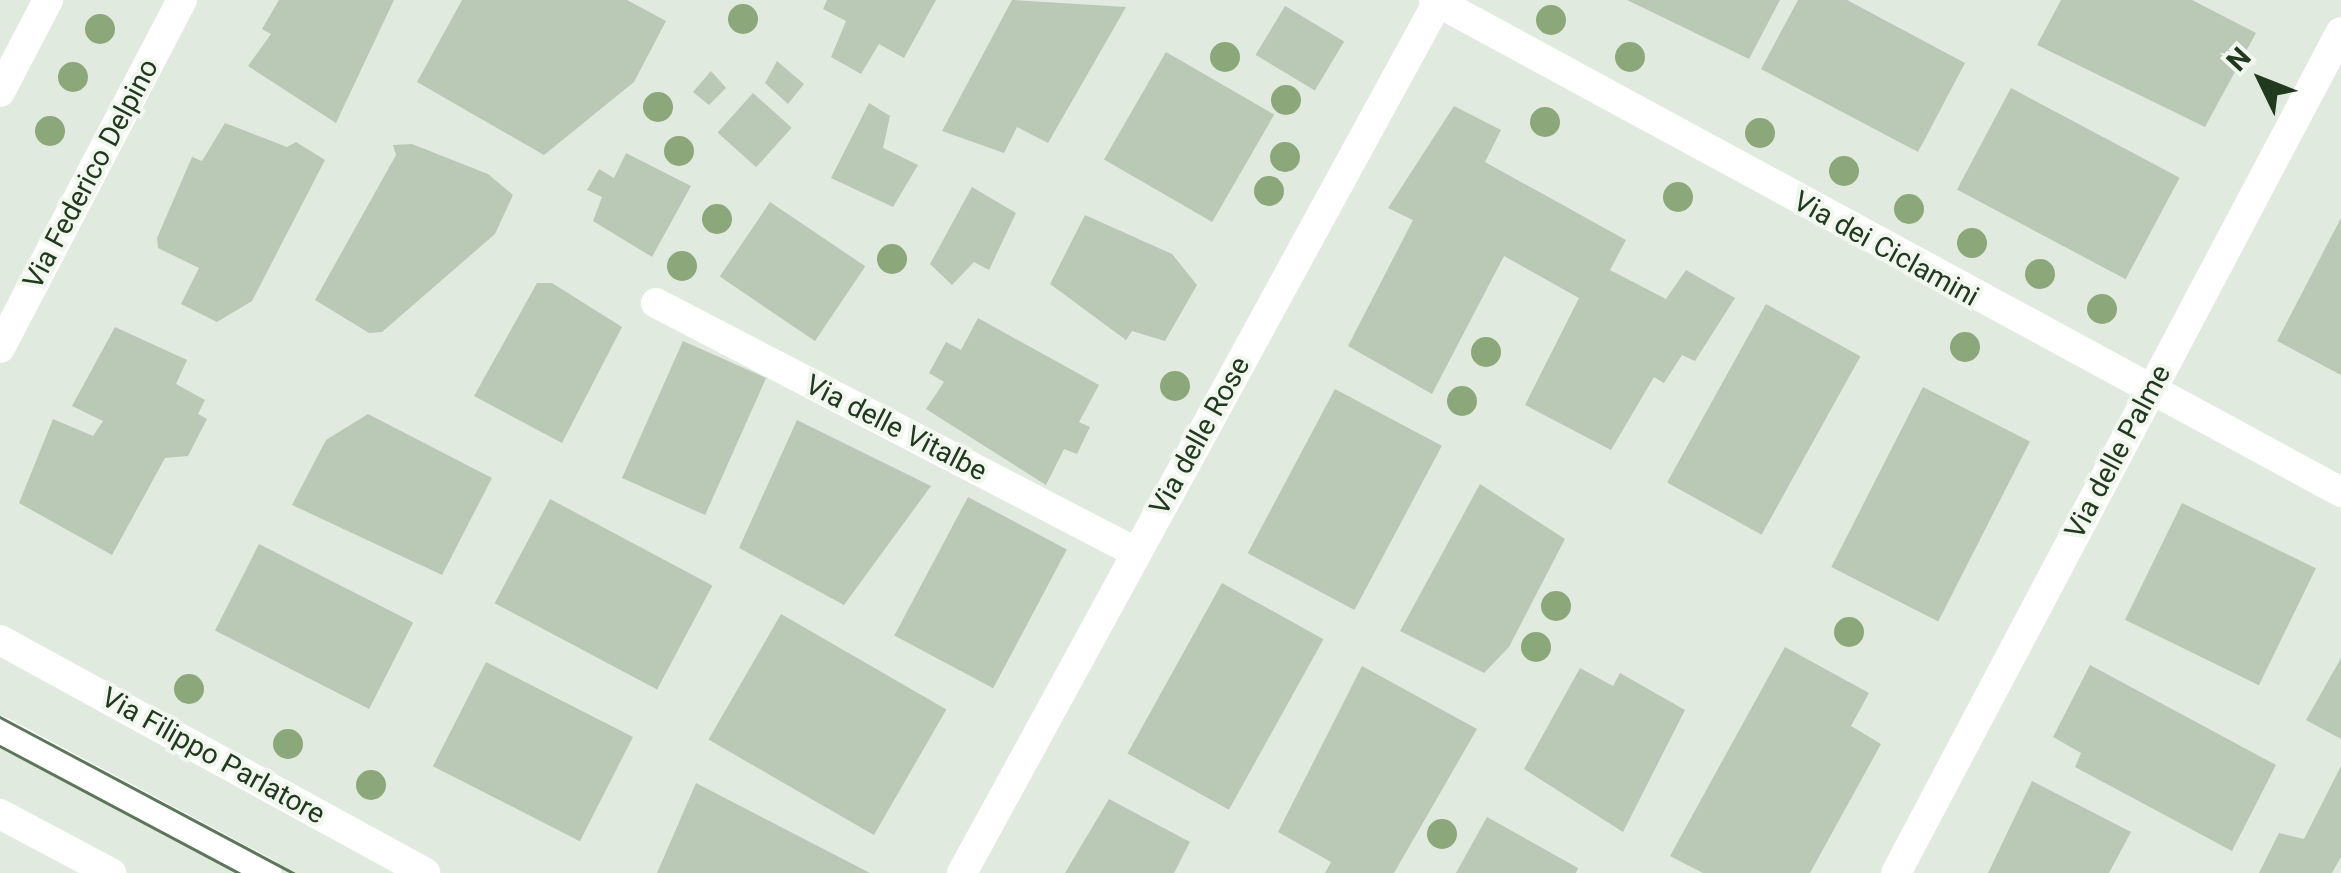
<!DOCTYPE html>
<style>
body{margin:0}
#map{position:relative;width:2341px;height:873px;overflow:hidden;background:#e1eade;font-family:Roboto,sans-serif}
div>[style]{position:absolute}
.building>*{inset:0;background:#bac8b6;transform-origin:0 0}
.minor>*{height:30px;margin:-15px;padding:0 15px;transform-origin:15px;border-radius:15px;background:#fff}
.tram>*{height:2.5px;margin:-1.25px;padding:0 1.25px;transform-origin:1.25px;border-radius:1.25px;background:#5b7659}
.trees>*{width:30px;height:30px;margin:-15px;border-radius:50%;background:#8ca77a}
span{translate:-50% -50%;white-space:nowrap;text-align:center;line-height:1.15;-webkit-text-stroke:8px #f1f7ee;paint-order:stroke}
.street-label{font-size:28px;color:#213a1f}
.north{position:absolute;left:2211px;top:30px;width:100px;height:100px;-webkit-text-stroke:8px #f1f7ee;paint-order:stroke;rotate:313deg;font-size:28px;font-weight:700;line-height:40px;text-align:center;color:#213a1f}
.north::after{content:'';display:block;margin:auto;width:35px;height:45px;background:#213a1f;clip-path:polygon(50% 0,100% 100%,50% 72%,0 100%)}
</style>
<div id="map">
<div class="building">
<i style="clip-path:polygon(279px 0,394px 0,336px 123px,248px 66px,271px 34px,262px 29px)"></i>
<i style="clip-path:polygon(462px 0,627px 0,666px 21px,634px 82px,544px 155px,417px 82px)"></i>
<i style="clip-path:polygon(827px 0,936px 0,904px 58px,879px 44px,861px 74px,831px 57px,846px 21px,823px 9px)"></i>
<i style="clip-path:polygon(1012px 0,1126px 7px,1048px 143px,1017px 127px,1004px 153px,942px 131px)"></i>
<i style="clip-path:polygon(1627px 0,1780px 0,1749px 59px)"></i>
<i style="clip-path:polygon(1798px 0,1847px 0,1965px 63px,1918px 152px,1761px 69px)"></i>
<i style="clip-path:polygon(2061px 0,2192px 0,2256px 33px,2205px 127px,2037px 45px)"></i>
<i style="left:1285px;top:6px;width:69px;height:57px;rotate:31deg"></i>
<i style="left:1166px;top:52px;width:125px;height:124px;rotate:30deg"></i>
<i style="clip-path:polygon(777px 61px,804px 84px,788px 104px,765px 83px)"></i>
<i style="clip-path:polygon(711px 71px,726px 88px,709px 105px,693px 92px)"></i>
<i style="left:2011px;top:88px;width:191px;height:115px;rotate:28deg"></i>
<i style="left:753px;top:93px;width:52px;height:53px;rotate:42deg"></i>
<i style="clip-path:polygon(869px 103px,890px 116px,883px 148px,918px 165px,893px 207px,831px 178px)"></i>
<i style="clip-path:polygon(1454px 106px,1501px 130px,1485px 162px,1626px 240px,1610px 270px,1666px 299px,1686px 270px,1735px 298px,1695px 361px,1682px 355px,1664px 383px,1654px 377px,1611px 450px,1525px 405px,1579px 298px,1504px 256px,1432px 394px,1348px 346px,1413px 220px,1388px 208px)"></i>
<i style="clip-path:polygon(225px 123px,287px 147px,296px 142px,325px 160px,252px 301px,217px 322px,181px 304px,199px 268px,158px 248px,157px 238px,192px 157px,202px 161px)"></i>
<i style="clip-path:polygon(412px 144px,488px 174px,513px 195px,495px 234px,382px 332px,369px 333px,315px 300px,396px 155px,393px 145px)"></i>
<i style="clip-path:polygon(626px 153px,691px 186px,652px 257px,593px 221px,602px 197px,587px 190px,599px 169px,614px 178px)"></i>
<i style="clip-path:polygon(972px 187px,1016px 213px,989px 270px,974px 262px,952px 285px,930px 264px)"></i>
<i style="left:770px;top:202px;width:115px;height:90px;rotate:34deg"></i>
<i style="clip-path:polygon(1085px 215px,1172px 254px,1197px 285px,1165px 341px,1132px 331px,1126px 340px,1050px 284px)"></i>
<i style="clip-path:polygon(2341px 218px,2341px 375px,2277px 341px)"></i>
<i style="clip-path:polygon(537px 283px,552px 283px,622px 327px,562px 443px,474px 396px)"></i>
<i style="left:1766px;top:304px;width:108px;height:204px;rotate:29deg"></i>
<i style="clip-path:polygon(978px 318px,1099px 385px,1079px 422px,1090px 427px,1077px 454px,1064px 449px,1046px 485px,926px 409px,944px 382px,929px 373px,946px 342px,961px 350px)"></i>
<i style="clip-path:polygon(115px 327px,187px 360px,176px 384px,205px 400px,198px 414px,207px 419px,188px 456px,165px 458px,112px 555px,19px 503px,53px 419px,93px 436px,103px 421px,72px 406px)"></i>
<i style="left:683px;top:341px;width:91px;height:150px;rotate:24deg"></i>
<i style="left:1923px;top:387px;width:120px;height:202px;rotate:27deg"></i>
<i style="left:1335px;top:389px;width:121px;height:186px;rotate:28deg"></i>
<i style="clip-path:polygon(368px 414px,492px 478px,442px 575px,292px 505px,326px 440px)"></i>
<i style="clip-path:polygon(797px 420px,931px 486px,844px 605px,739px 548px)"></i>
<i style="clip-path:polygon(1480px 484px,1565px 539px,1509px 647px,1484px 673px,1400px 631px)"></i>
<i style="left:968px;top:497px;width:112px;height:157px;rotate:28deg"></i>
<i style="left:550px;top:499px;width:184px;height:118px;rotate:28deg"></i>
<i style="left:2182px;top:503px;width:149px;height:130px;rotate:26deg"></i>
<i style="left:259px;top:544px;width:173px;height:97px;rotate:27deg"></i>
<i style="left:1222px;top:583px;width:116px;height:195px;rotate:29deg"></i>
<i style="left:781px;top:614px;width:191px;height:145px;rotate:30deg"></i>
<i style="clip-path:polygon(1785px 647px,1869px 693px,1851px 726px,1881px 744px,1810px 873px,1703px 873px,1670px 856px)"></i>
<i style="clip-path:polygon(2341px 658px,2341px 739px,2306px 720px)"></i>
<i style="left:486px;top:662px;width:165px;height:117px;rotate:27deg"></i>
<i style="clip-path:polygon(2090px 665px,2276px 765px,2232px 851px,2075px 767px,2081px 753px,2053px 737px)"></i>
<i style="clip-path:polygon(1362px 666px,1477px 729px,1394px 873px,1325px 873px,1331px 862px,1278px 832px)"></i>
<i style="clip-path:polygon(1580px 668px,1613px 686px,1620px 673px,1685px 710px,1623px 832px,1524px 769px)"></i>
<i style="clip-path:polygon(2341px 766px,2341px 857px,2332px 873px,2259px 873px,2279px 833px,2304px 839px)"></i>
<i style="clip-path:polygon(2032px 781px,2131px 832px,2109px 873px,1988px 873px)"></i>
<i style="clip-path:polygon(696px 783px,870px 873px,657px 873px)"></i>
<i style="clip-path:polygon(1109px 799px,1190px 842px,1174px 873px,1065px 873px)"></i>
<i style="clip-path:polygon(1487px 817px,1578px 868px,1576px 873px,1456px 873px)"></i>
</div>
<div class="minor">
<i style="left:1434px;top:0;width:1032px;rotate:28.48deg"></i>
<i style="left:0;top:92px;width:104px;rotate:-62.4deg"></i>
<i style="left:656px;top:303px;width:542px;rotate:27.46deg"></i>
<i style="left:0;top:348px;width:393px;rotate:-62.4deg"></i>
<i style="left:0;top:640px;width:485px;rotate:28.7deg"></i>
<i style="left:0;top:731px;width:302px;rotate:28.1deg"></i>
<i style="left:0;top:814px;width:126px;rotate:28deg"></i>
<i style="left:962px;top:873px;width:995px;rotate:-61.35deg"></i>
<i style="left:1896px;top:873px;width:951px;rotate:-62.12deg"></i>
</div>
<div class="tram">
<i style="left:0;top:717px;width:333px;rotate:28deg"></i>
<i style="left:0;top:746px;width:271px;rotate:28deg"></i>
</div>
<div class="trees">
<i style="left:743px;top:19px"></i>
<i style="left:1551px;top:20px"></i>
<i style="left:100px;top:29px"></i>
<i style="left:1225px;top:57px"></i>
<i style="left:1630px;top:57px"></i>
<i style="left:73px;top:77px"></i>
<i style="left:1286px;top:100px"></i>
<i style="left:658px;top:107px"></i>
<i style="left:1545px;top:122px"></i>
<i style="left:50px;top:131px"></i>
<i style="left:1760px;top:133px"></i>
<i style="left:679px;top:151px"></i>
<i style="left:1285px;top:157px"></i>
<i style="left:1844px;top:171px"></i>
<i style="left:1269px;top:191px"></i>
<i style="left:1678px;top:197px"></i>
<i style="left:1909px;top:209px"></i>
<i style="left:717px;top:219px"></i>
<i style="left:1972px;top:243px"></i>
<i style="left:892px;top:259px"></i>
<i style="left:682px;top:266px"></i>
<i style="left:2040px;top:274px"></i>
<i style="left:2102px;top:309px"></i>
<i style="left:1965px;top:347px"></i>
<i style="left:1486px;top:352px"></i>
<i style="left:1175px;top:386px"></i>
<i style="left:1462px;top:401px"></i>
<i style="left:1556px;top:606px"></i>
<i style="left:1849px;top:632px"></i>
<i style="left:1536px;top:647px"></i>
<i style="left:189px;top:689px"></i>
<i style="left:288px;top:744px"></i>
<i style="left:371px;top:785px"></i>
<i style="left:1442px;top:834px"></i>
</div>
<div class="street-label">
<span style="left:91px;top:174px;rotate:-62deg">Via Federico Delpino</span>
<span style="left:1886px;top:249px;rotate:29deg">Via dei Ciclamini</span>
<span style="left:896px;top:428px;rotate:27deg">Via delle Vitalbe</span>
<span style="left:1200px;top:436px;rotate:-61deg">Via delle Rose</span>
<span style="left:2118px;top:452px;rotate:-62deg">Via delle Palme</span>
<span style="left:213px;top:756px;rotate:29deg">Via Filippo Parlatore</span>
</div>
<div class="north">N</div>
</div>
